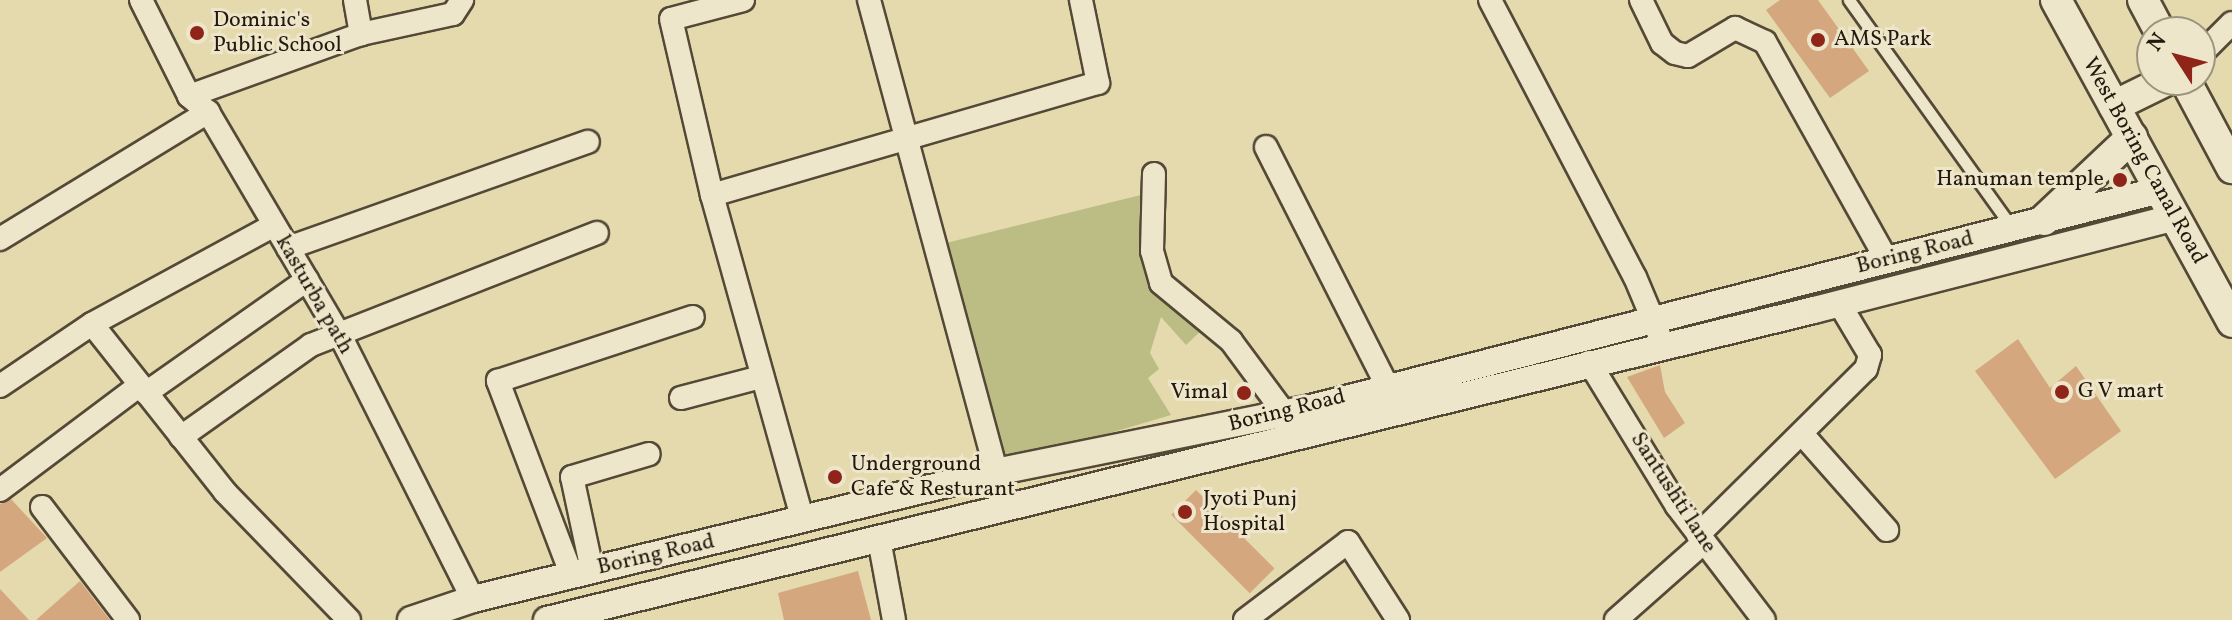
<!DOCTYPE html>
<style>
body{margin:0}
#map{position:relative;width:2232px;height:620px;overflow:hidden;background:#e5d9ae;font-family:Vollkorn,serif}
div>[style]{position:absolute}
.green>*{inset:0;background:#bcbd85}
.building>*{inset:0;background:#d5a77f;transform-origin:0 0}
.roads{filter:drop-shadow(2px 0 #544936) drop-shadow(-2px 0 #544936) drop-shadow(0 2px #544936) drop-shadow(0 -2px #544936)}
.service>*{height:11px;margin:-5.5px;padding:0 5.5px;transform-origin:5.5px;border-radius:5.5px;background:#eee6ca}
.minor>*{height:22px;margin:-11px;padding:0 11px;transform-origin:11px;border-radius:11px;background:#eee6ca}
.tertiary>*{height:26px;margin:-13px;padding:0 13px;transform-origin:13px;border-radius:13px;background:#eee6ca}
.secondary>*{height:30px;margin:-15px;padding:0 15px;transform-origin:15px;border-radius:15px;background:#eee6ca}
.dots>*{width:22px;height:22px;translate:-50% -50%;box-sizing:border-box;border:4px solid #eee6ca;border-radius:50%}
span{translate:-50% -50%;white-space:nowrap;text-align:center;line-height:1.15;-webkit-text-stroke:6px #eee6ca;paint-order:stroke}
.poi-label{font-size:22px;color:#24190e}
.left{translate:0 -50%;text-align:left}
.right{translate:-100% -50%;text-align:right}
.street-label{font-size:22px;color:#24190e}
.north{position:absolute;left:2136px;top:16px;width:80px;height:80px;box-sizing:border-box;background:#eee6ca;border:2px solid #9d947f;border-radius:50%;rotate:306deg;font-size:22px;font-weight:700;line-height:32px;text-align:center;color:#24190e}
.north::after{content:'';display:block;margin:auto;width:28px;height:36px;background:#8f2418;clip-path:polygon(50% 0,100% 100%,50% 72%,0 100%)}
</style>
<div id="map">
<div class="green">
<i style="clip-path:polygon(1149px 193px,1146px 251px,1205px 327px,1186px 345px,1161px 317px,1150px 353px,1159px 369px,1148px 378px,1171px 415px,998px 466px,946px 243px)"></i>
</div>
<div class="building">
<i style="clip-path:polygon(1780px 0,1818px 0,1869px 71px,1830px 98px,1766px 10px)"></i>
<i style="clip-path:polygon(2018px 339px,2050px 388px,2076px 366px,2121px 431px,2055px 479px,1975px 371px)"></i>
<i style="clip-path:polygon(1660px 365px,1665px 392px,1685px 423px,1664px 438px,1627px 377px)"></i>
<i style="left:1196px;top:490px;width:111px;height:35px;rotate:45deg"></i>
<i style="clip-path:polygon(11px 499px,47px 538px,0 572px,0 504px)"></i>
<i style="clip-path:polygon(858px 571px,871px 620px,784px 620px,778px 593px)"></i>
<i style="clip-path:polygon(80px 581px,110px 620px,36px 620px)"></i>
<i style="clip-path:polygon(0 589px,29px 620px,0 620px)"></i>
</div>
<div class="roads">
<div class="service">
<i style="left:1849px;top:0;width:280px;rotate:54.4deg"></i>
</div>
<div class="minor">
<i style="left:141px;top:0;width:107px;rotate:63.4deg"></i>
<i style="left:189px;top:96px;width:25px;rotate:40deg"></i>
<i style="left:208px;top:112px;width:266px;rotate:59.5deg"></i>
<i style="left:343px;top:341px;width:289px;rotate:63.3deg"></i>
<i style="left:355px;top:0;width:35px;rotate:80deg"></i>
<i style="left:743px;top:0;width:74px;rotate:165.2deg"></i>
<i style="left:671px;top:19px;width:181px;rotate:76.9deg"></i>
<i style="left:712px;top:195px;width:337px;rotate:74.4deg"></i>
<i style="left:869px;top:0;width:489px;rotate:74.9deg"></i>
<i style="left:1490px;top:0;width:313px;rotate:62.4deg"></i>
<i style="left:1635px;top:277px;width:62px;rotate:67.2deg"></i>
<i style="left:1641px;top:0;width:48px;rotate:64deg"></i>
<i style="left:1662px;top:43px;width:16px;rotate:38deg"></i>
<i style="left:1675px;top:53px;width:13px;rotate:13deg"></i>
<i style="left:1688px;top:56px;width:55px;rotate:-30.8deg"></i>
<i style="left:1735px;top:28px;width:33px;rotate:25deg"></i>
<i style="left:1765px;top:42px;width:250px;rotate:60.8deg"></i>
<i style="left:2200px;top:55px;width:45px;rotate:-45deg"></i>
<i style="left:189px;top:96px;width:183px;rotate:-19.8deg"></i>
<i style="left:361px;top:34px;width:94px;rotate:-12.3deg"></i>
<i style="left:453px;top:14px;width:17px;rotate:-57deg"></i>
<i style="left:1266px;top:147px;width:267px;rotate:63.1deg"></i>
<i style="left:1154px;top:174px;width:77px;rotate:91.5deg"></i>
<i style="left:1152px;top:251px;width:33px;rotate:74deg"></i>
<i style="left:1161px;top:283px;width:91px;rotate:39.6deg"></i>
<i style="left:1231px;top:341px;width:91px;rotate:53.5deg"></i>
<i style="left:1285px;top:414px;width:14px;rotate:73deg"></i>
<i style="left:712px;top:195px;width:402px;rotate:-16.2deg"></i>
<i style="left:1098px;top:83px;width:85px;rotate:-101.6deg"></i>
<i style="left:0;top:239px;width:244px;rotate:-31.4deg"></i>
<i style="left:288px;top:248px;width:318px;rotate:-19.5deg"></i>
<i style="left:92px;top:324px;width:214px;rotate:51.6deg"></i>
<i style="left:225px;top:492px;width:178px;rotate:45.9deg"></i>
<i style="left:1589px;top:362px;width:169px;rotate:58.6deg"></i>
<i style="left:1677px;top:506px;width:143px;rotate:52.7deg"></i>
<i style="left:0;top:386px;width:111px;rotate:-34deg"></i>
<i style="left:92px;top:324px;width:207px;rotate:-28.5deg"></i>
<i style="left:146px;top:393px;width:197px;rotate:-35.1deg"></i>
<i style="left:681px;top:398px;width:83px;rotate:-14.7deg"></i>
<i style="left:1803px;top:435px;width:127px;rotate:48.5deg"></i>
<i style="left:181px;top:437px;width:159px;rotate:-35.3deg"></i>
<i style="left:311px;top:345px;width:307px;rotate:-21.4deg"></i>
<i style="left:0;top:490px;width:175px;rotate:-36.9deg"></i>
<i style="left:42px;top:507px;width:142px;rotate:52.7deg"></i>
<i style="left:1698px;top:535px;width:236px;rotate:-44.7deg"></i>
<i style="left:1866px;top:369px;width:15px;rotate:-74deg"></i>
<i style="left:1870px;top:355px;width:61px;rotate:-120.8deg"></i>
<i style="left:879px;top:539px;width:82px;rotate:79.5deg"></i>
<i style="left:592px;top:570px;width:95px;rotate:-102.1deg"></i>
<i style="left:572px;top:477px;width:80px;rotate:-16.6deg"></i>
<i style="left:572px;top:576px;width:209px;rotate:-110.8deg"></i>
<i style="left:498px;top:381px;width:205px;rotate:-18.2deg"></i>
<i style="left:1245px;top:620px;width:129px;rotate:-37.1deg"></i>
<i style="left:1348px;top:542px;width:93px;rotate:57.3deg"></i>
<i style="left:1616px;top:620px;width:116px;rotate:-41.5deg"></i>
</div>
<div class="tertiary">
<i style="left:411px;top:620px;width:65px;rotate:-18.7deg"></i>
<i style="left:473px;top:599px;width:538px;rotate:-13.65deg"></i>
<i style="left:996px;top:472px;width:317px;rotate:-11.5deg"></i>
<i style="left:1307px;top:409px;width:881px;rotate:-14.4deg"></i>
<i style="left:547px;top:620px;width:1304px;rotate:-13.75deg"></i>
<i style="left:1814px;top:310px;width:373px;rotate:-14.4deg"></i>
</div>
<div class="secondary">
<i style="left:2056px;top:0;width:367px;rotate:61.3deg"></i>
<i style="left:2143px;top:0;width:36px;rotate:62deg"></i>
<i style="left:2185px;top:80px;width:100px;rotate:61.9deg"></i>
<i style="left:2114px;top:106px;width:59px;rotate:-26.1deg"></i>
<i style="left:2044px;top:220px;width:121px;rotate:-43.3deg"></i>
</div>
</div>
<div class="dots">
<i style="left:197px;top:33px;background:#8f2418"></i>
<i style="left:1818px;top:40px;background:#8f2418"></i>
<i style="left:2120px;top:180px;background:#8f2418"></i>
<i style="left:2062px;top:392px;background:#8f2418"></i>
<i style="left:1244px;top:393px;background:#8f2418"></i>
<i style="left:835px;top:477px;background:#8f2418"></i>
<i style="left:1185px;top:512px;background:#8f2418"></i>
</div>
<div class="poi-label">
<span class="left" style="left:213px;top:33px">Dominic's<br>Public School</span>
<span class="left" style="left:1834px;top:40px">AMS Park</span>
<span class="right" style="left:2104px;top:180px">Hanuman temple</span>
<span class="left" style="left:2078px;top:392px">G V mart</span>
<span class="right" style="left:1228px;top:393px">Vimal</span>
<span class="left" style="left:851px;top:477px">Underground<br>Cafe &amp; Resturant</span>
<span class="left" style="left:1203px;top:512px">Jyoti Punj<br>Hospital</span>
</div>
<div class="street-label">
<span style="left:2144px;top:161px;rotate:61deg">West Boring Canal Road</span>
<span style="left:1915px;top:253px;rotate:-14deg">Boring Road</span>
<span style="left:314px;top:295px;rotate:60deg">kasturba path</span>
<span style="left:1287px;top:411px;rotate:-14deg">Boring Road</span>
<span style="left:1673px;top:493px;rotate:57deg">Santushti lane</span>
<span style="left:656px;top:555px;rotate:-13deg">Boring Road</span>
</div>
<div class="north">N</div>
</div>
